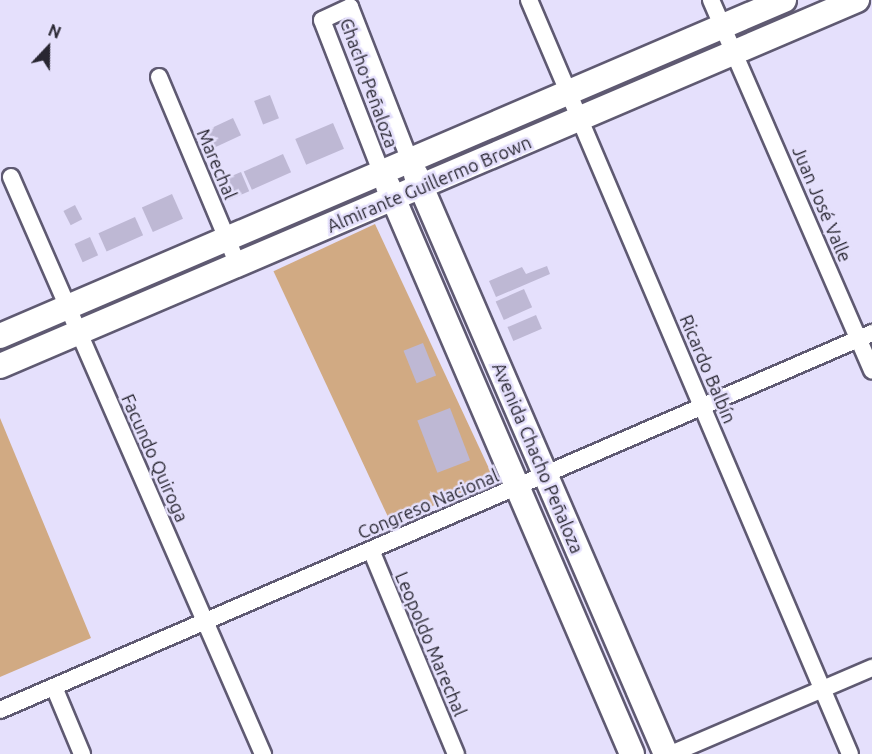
<!DOCTYPE html>
<meta charset="utf-8">
<style>
body{margin:0}
#map{position:relative;width:872px;height:754px;overflow:hidden;background:#e5e0fc;font-family:Ubuntu,sans-serif}
div>[style]{position:absolute}
.green>*{inset:0;background:#d1aa83;transform-origin:0 0}
.building>*{inset:0;background:#beb8d4;transform-origin:0 0}
.roads{filter:drop-shadow(2px 0 #5f5a72) drop-shadow(-2px 0 #5f5a72) drop-shadow(0 2px #5f5a72) drop-shadow(0 -2px #5f5a72)}
.street>*{height:16px;margin:-8px;padding:0 8px;transform-origin:8px;border-radius:8px;background:#fff}
.secondary>*{height:24px;margin:-12px;padding:0 12px;transform-origin:12px;border-radius:12px;background:#fff}
span{translate:-50% -50%;white-space:nowrap;text-align:center;line-height:1.15;-webkit-text-stroke:5px #e5e0fc;paint-order:stroke}
.street-label{font-size:18px;color:#282631}
.north{position:absolute;left:18px;top:18px;width:60px;height:60px;-webkit-text-stroke:4px #e5e0fc;paint-order:stroke;rotate:22deg;font-size:16px;font-weight:700;line-height:24px;text-align:center;color:#282631}
.north::after{content:'';display:block;margin:auto;width:21px;height:27px;background:#282631;clip-path:polygon(50% 0,100% 100%,50% 72%,0 100%)}
</style>
<div id="map">
<div class="green">
<i style="left:375px;top:224px;width:280px;height:112px;rotate:65deg"></i>
<i style="clip-path:polygon(0 418px,91px 638px,0 677px)"></i>
</div>
<div class="building">
<i style="left:270px;top:95px;width:25px;height:17px;rotate:69deg"></i>
<i style="left:233px;top:118px;width:19px;height:32px;rotate:65deg"></i>
<i style="left:333px;top:123px;width:28px;height:41px;rotate:67deg"></i>
<i style="left:283px;top:154px;width:20px;height:43px;rotate:66deg"></i>
<i style="left:241px;top:172px;width:21px;height:23px;rotate:67deg"></i>
<i style="left:172px;top:194px;width:27px;height:33px;rotate:66deg"></i>
<i style="left:75px;top:205px;width:16px;height:13px;rotate:63deg"></i>
<i style="left:135px;top:217px;width:20px;height:40px;rotate:66deg"></i>
<i style="left:90px;top:237px;width:20px;height:17px;rotate:66deg"></i>
<i style="clip-path:polygon(547px 266px,550px 274px,496px 297px,489px 281px,522px 267px,526px 274px)"></i>
<i style="left:524px;top:289px;width:20px;height:31px;rotate:66deg"></i>
<i style="left:536px;top:315px;width:15px;height:31px;rotate:67deg"></i>
<i style="left:423px;top:343px;width:35px;height:21px;rotate:68deg"></i>
<i style="left:450px;top:408px;width:56px;height:35px;rotate:69deg"></i>
</div>
<div class="roads">
<div class="street">
<i style="left:529px;top:0;width:819px;rotate:66.94deg"></i>
<i style="left:711px;top:0;width:404px;rotate:66.5deg"></i>
<i style="left:159px;top:77px;width:204px;rotate:67.2deg"></i>
<i style="left:382px;top:174px;width:165px;rotate:-111.3deg"></i>
<i style="left:322px;top:20px;width:31px;rotate:-25deg"></i>
<i style="left:350px;top:7px;width:165px;rotate:68.7deg"></i>
<i style="left:11px;top:177px;width:630px;rotate:66.41deg"></i>
<i style="left:371px;top:550px;width:221px;rotate:67.4deg"></i>
<i style="left:54px;top:687px;width:73px;rotate:67.3deg"></i>
<i style="left:0;top:710px;width:950px;rotate:-23.38deg"></i>
<i style="left:671px;top:754px;width:219px;rotate:-23.2deg"></i>
</div>
<div class="secondary">
<i style="left:416px;top:175px;width:631px;rotate:66.65deg"></i>
<i style="left:388px;top:186px;width:618px;rotate:66.75deg"></i>
<i style="left:0;top:336px;width:853px;rotate:-23.2deg"></i>
<i style="left:0;top:366px;width:932px;rotate:-23.13deg"></i>
</div>
</div>
<div class="street-label">
<span style="left:369px;top:83px;rotate:70deg">Chacho Peñaloza</span>
<span style="left:217px;top:164px;rotate:67deg">Marechal</span>
<span style="left:429px;top:184px;rotate:-23deg">Almirante Guillermo Brown</span>
<span style="left:822px;top:204px;rotate:67deg">Juan José Valle</span>
<span style="left:708px;top:369px;rotate:67deg">Ricardo Balbín</span>
<span style="left:155px;top:458px;rotate:66deg">Facundo Quiroga</span>
<span style="left:538px;top:458px;rotate:67deg">Avenida Chacho Peñaloza</span>
<span style="left:428px;top:504px;rotate:-23deg">Congreso Nacional</span>
<span style="left:431px;top:644px;rotate:67deg">Leopoldo Marechal</span>
</div>
<div class="north">N</div>
</div>
